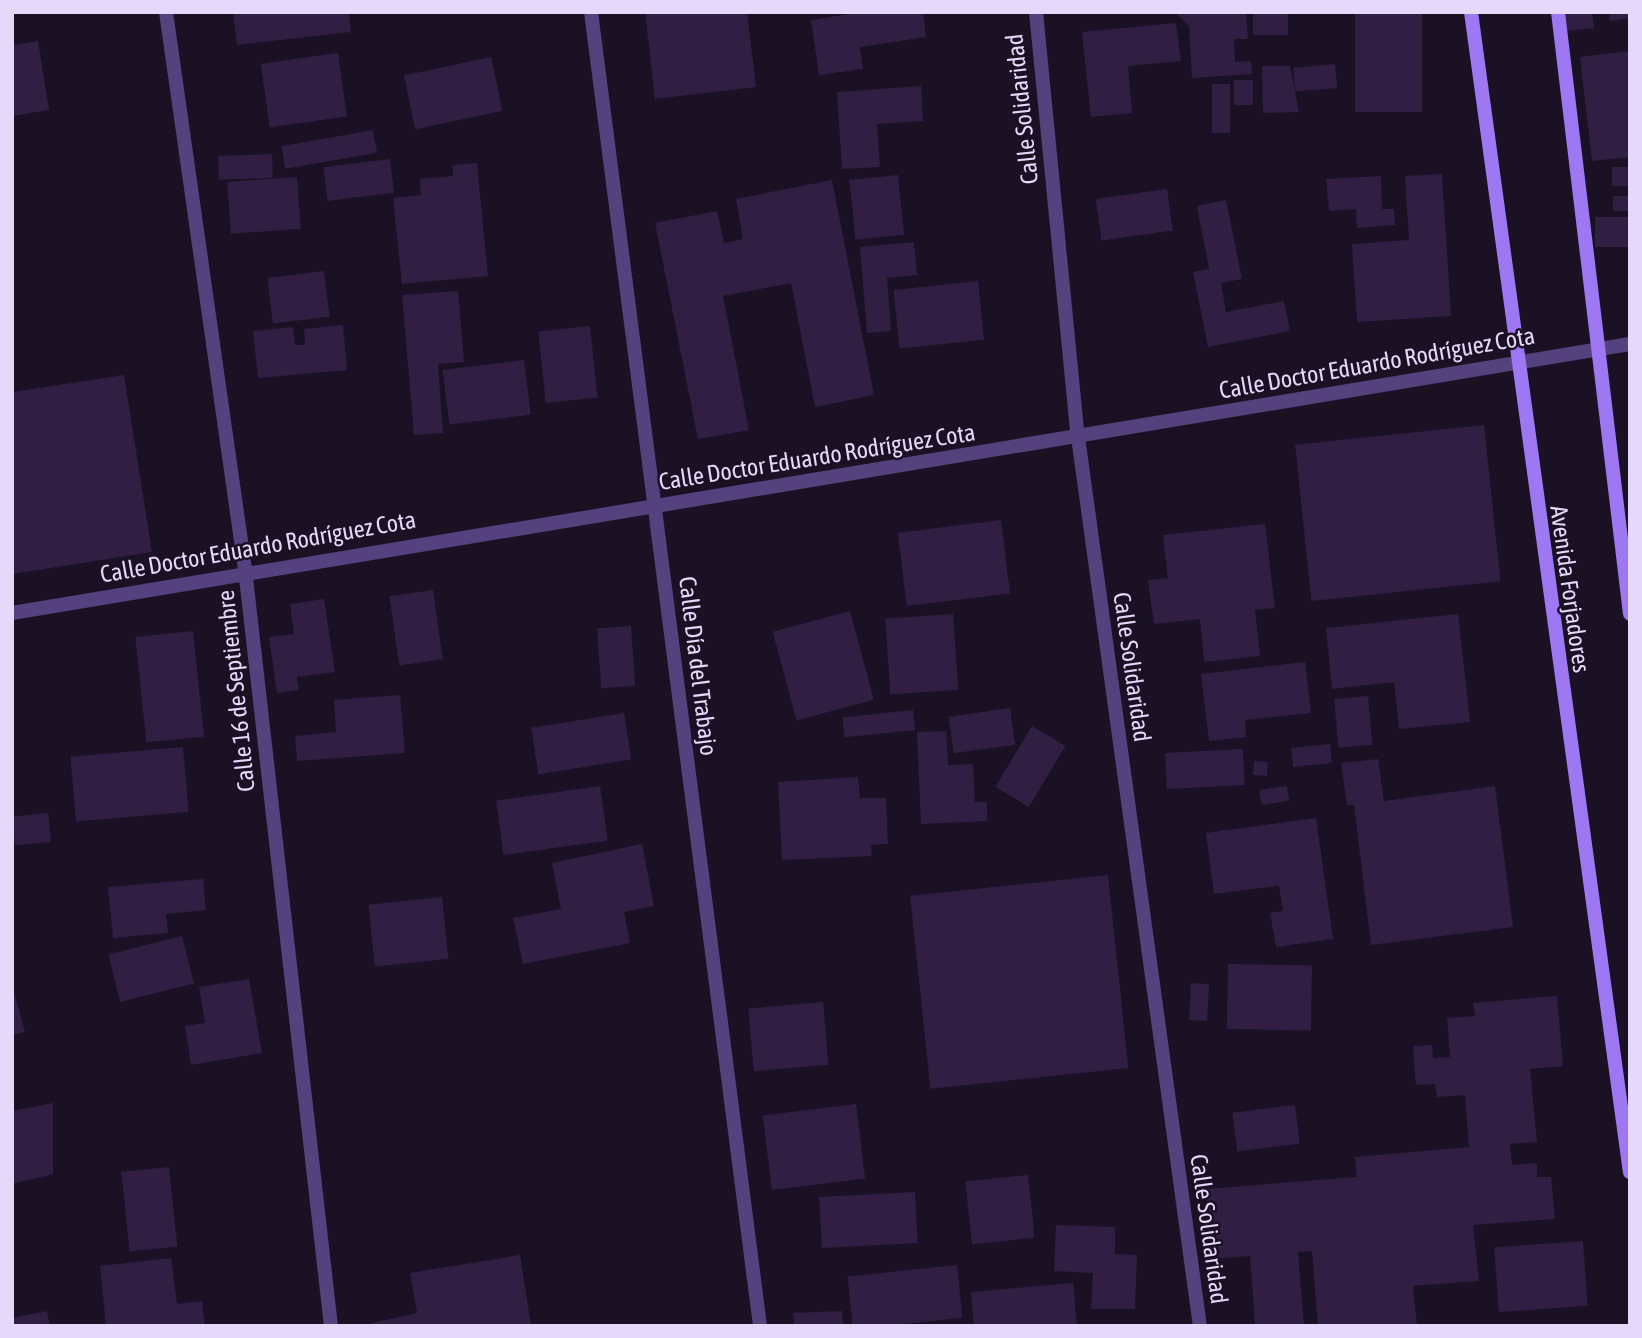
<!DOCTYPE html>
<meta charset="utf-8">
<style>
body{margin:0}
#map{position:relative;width:1642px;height:1338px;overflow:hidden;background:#1a1124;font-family:"Asap Condensed",sans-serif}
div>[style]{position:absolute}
.building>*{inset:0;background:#301f43;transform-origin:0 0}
.minor>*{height:14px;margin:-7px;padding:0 7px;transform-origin:7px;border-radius:7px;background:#54417e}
.secondary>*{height:14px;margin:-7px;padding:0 7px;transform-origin:7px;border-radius:7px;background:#9d78f2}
span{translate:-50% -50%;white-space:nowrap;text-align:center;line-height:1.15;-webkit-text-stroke:5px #1a1124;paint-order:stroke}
.street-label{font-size:24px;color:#e6d8fb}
.frame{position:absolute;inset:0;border:14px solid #e6d8fb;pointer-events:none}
</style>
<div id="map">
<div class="building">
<i style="clip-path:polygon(233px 12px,349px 12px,351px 32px,237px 45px)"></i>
<i style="clip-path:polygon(645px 12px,747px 12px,756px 87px,655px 99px)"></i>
<i style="clip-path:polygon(862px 12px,923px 12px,926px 37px,860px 47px,863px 69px,819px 75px,811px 20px)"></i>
<i style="clip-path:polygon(1175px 12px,1246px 12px,1248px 39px,1234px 39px,1235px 62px,1251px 61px,1252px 74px,1192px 78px,1189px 26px)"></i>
<i style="left:1253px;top:12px;width:35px;height:23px"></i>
<i style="left:1355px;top:12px;width:67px;height:100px"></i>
<i style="clip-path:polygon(1565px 12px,1592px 12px,1594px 28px,1567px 31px)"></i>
<i style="clip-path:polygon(1609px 12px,1630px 12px,1630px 18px,1610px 21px)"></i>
<i style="clip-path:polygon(1176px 23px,1181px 61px,1128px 66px,1132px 113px,1091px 117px,1082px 32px)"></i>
<i style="clip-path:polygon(38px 41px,49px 110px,12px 116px,12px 45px)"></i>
<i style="clip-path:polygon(1630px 51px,1630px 157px,1592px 161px,1580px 57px)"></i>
<i style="left:338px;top:53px;width:64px;height:78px;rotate:82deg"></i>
<i style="left:491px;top:57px;width:55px;height:89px;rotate:78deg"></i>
<i style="left:1335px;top:64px;width:24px;height:42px;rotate:85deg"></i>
<i style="clip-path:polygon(1262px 66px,1290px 66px,1299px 112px,1263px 113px)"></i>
<i style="left:1234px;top:80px;width:19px;height:25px"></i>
<i style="left:1212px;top:84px;width:18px;height:49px"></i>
<i style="clip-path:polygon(921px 86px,923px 121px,877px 124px,880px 167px,842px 169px,837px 92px)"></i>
<i style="left:373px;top:130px;width:23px;height:93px;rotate:80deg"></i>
<i style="left:272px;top:154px;width:24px;height:54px;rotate:88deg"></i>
<i style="left:390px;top:159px;width:34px;height:67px;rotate:83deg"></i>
<i style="clip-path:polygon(477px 163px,488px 276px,402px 284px,393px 198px,421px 195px,420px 179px,453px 176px,452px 165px)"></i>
<i style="left:1612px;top:167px;width:18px;height:19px"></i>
<i style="clip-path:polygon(1442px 174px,1451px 316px,1357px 322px,1352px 244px,1409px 240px,1405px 176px)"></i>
<i style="left:898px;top:175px;width:60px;height:49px;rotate:84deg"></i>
<i style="clip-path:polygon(1381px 176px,1382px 209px,1394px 209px,1395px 225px,1357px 228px,1356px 209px,1329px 211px,1326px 179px)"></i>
<i style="left:297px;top:177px;width:52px;height:70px;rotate:86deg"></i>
<i style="clip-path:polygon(832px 180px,874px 395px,815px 407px,791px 283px,723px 296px,749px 430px,698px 439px,655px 223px,717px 211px,724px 243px,743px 239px,736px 199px)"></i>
<i style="left:1167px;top:189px;width:42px;height:72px;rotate:82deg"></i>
<i style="left:1613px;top:196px;width:17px;height:15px"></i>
<i style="clip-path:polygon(1226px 200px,1242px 279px,1221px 283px,1226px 312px,1284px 301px,1290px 331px,1208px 347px,1193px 272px,1209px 269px,1197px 206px)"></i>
<i style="left:1630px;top:217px;width:30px;height:35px;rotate:90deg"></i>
<i style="clip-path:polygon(914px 242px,917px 275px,887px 278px,891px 331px,867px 333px,860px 247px)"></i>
<i style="left:324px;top:271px;width:46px;height:57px;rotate:83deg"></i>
<i style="left:978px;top:281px;width:59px;height:85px;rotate:84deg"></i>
<i style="clip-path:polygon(458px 291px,464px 362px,438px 364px,443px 433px,414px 435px,402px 295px)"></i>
<i style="clip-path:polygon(343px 325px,347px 370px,258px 378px,253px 331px,293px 327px,295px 345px,305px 345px,304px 329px)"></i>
<i style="left:590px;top:326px;width:72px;height:52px;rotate:84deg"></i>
<i style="left:524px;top:360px;width:55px;height:82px;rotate:83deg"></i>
<i style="clip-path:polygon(124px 375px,152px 552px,12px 574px,12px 392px)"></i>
<i style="left:1484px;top:425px;width:157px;height:190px;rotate:84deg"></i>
<i style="left:1001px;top:520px;width:74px;height:104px;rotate:83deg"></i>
<i style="clip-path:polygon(1265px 524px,1275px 608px,1255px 610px,1260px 656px,1204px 662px,1200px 619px,1154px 624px,1148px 580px,1168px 578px,1163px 535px)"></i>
<i style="left:433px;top:590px;width:70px;height:44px;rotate:82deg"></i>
<i style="clip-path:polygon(324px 599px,335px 672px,297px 677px,299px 690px,277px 693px,269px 637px,294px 634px,290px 604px)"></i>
<i style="left:850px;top:611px;width:92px;height:80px;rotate:75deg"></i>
<i style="left:953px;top:614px;width:76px;height:68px;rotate:86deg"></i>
<i style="clip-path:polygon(1458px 614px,1470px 722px,1399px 729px,1394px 682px,1332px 689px,1326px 628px)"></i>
<i style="left:631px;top:626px;width:60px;height:34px;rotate:86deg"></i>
<i style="left:193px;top:631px;width:106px;height:58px;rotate:84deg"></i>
<i style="clip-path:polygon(1305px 662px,1311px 713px,1245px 720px,1246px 737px,1209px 741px,1201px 674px)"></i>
<i style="clip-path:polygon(400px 695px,405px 753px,297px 761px,295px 736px,336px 732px,334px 700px)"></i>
<i style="left:1368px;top:696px;width:49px;height:34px;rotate:85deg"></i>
<i style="left:1010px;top:708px;width:37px;height:62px;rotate:82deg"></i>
<i style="left:913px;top:710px;width:20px;height:71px;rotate:84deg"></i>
<i style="left:624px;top:713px;width:47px;height:94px;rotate:81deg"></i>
<i style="left:1032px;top:726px;width:39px;height:71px;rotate:31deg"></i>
<i style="clip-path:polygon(946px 731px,948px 765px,973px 764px,975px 802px,987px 802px,987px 821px,921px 824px,917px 732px)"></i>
<i style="left:1330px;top:744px;width:19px;height:39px;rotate:84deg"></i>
<i style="left:183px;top:747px;width:65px;height:113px;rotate:85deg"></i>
<i style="left:1243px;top:749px;width:36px;height:78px;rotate:87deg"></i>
<i style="clip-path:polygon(1378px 759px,1384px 801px,1495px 786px,1513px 927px,1371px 945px,1354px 805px,1347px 805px,1341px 763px)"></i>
<i style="left:1254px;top:761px;width:14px;height:14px;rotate:4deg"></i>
<i style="clip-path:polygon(858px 777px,860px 798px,886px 798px,888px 844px,871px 845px,872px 856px,782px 860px,778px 782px)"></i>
<i style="left:600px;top:786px;width:55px;height:105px;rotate:82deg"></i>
<i style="left:1287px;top:786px;width:15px;height:28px;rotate:82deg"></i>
<i style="left:48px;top:813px;width:29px;height:36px;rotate:84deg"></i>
<i style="clip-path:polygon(1316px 818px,1333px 939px,1276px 947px,1270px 913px,1283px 911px,1279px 886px,1214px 894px,1206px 833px)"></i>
<i style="clip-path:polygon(642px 844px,654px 906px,624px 912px,630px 943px,523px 964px,513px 918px,561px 909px,552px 863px)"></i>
<i style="left:1108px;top:875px;width:194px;height:199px;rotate:84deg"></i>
<i style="clip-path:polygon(203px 879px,206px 910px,166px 914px,168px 933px,113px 938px,108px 887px)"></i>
<i style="left:442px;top:897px;width:62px;height:74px;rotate:84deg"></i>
<i style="left:182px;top:936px;width:49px;height:76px;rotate:76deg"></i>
<i style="left:1228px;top:964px;width:84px;height:65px;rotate:1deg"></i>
<i style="clip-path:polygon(249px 979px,262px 1053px,191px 1065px,185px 1026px,205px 1023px,199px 987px)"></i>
<i style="left:1191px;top:983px;width:18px;height:37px;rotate:3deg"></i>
<i style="clip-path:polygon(12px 984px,25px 1032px,12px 1035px)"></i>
<i style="clip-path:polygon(1557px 996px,1563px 1066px,1530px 1069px,1537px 1142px,1510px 1144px,1512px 1165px,1537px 1163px,1537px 1177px,1551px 1177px,1555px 1219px,1473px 1225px,1479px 1281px,1413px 1286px,1417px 1326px,1318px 1326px,1312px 1251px,1298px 1252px,1304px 1326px,1255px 1326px,1250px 1256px,1211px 1259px,1205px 1189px,1357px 1177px,1355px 1157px,1469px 1147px,1465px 1095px,1437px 1097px,1435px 1084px,1416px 1085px,1413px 1046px,1432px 1045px,1433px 1058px,1450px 1057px,1447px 1018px,1475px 1016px,1473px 1003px)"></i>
<i style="left:823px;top:1002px;width:63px;height:75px;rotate:85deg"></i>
<i style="clip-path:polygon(53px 1103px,53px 1174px,12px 1184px,12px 1111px)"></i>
<i style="left:856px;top:1104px;width:75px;height:94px;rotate:83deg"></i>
<i style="left:1295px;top:1105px;width:39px;height:63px;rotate:83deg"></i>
<i style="left:169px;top:1167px;width:80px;height:48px;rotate:84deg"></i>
<i style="left:1028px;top:1175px;width:63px;height:63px;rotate:84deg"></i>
<i style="left:915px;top:1192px;width:51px;height:96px;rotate:87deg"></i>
<i style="clip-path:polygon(1056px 1225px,1115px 1227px,1115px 1254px,1137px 1255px,1135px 1309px,1091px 1309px,1093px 1273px,1054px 1271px)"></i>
<i style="left:1583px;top:1241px;width:65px;height:89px;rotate:86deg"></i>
<i style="clip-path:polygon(520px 1255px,531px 1326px,359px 1326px,417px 1313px,410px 1273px)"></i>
<i style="clip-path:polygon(171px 1258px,177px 1304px,202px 1301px,205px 1326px,106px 1326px,100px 1266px)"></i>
<i style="left:957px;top:1265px;width:53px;height:110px;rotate:84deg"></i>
<i style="clip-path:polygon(1073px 1283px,1077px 1326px,974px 1326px,971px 1292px)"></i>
<i style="clip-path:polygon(47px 1311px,50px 1326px,12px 1326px,12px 1318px)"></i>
<i style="clip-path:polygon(842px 1311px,843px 1326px,794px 1326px,793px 1313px)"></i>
</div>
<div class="minor">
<i style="left:166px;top:12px;width:563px;rotate:81.93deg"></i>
<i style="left:245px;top:569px;width:762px;rotate:83.52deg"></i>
<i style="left:591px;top:12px;width:1325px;rotate:82.67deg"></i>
<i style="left:1036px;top:12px;width:427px;rotate:84.4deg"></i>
<i style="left:1078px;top:437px;width:897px;rotate:82.19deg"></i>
<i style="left:12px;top:613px;width:1640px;rotate:-9.44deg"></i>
</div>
<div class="secondary">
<i style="left:1471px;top:12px;width:1171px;rotate:82.2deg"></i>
<i style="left:1558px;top:12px;width:606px;rotate:83.18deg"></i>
</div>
<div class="street-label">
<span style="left:1022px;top:109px;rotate:-96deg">Calle Solidaridad</span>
<span style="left:1377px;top:363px;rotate:-10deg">Calle Doctor Eduardo Rodríguez Cota</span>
<span style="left:817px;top:457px;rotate:-9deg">Calle Doctor Eduardo Rodríguez Cota</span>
<span style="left:258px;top:547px;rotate:-10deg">Calle Doctor Eduardo Rodríguez Cota</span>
<span style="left:1570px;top:589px;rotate:82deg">Avenida Forjadores</span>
<span style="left:698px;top:666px;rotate:83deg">Calle Día del Trabajo</span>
<span style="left:1132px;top:667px;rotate:82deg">Calle Solidaridad</span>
<span style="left:236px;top:691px;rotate:-96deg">Calle 16 de Septiembre</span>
<span style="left:1209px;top:1229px;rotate:82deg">Calle Solidaridad</span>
</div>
<div class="frame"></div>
</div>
